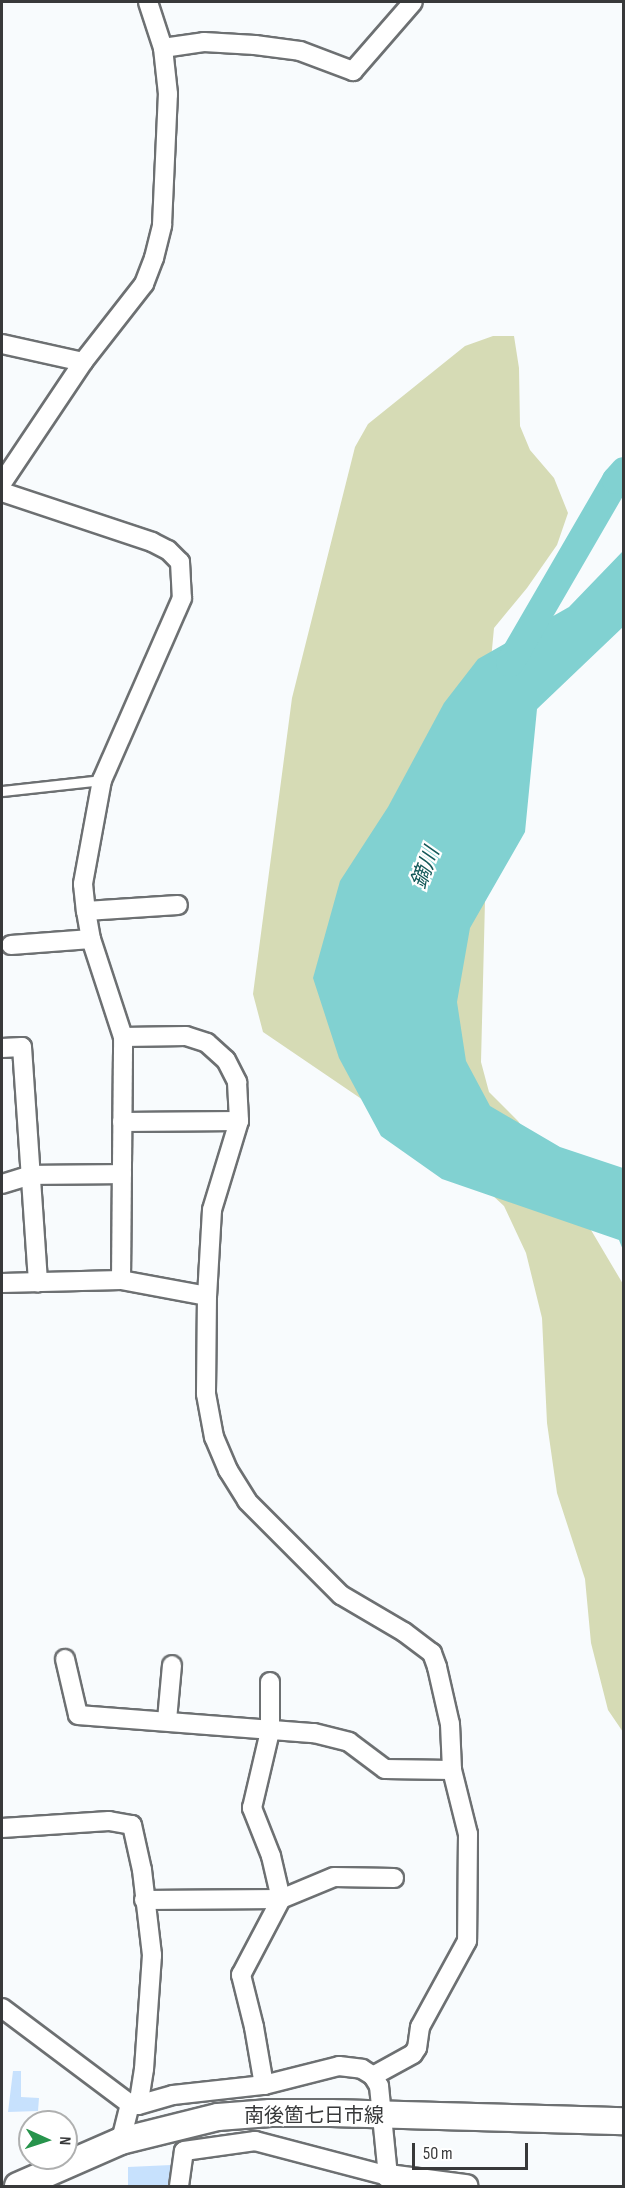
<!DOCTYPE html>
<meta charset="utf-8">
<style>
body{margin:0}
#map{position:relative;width:625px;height:2188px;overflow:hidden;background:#f8fbfd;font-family:"Sofia Sans Condensed","Noto Sans JP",sans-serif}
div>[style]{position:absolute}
.green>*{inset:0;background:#d6dbb5}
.water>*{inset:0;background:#81d1d1}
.river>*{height:28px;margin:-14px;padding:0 14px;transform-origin:14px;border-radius:14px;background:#81d1d1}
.building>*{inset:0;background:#c7e1fd}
.roads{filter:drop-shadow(2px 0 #6d7072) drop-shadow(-2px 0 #6d7072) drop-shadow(0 2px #6d7072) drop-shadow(0 -2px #6d7072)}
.service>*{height:9px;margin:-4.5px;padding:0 4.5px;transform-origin:4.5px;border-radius:4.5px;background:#fff}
.minor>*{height:18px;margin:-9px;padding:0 9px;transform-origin:9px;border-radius:9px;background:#fff}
.tertiary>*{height:22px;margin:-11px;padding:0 11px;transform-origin:11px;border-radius:11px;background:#fff}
.secondary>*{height:26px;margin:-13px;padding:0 13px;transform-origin:13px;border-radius:13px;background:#fff}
span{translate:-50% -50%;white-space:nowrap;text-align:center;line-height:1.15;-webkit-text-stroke:4.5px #fff;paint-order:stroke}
.street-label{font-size:20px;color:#38393a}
.water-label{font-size:21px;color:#145959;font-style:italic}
.frame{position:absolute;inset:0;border:3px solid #38393a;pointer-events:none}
.north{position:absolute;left:18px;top:2110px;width:60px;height:60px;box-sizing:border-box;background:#fff;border:2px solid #afb0b0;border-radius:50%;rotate:93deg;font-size:16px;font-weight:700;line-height:24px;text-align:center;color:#38393a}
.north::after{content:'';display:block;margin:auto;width:21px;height:27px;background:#27944c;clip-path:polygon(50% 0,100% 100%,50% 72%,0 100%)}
.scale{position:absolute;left:412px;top:2143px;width:116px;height:27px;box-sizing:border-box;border:3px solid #38393a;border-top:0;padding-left:8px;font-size:18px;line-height:21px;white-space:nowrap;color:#38393a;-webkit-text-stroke:4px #fff;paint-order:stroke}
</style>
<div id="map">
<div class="green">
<i style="clip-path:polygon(493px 336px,514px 336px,519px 368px,520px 426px,530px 450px,554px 478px,568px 513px,557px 545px,527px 588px,494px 628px,491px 660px,481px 1062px,489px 1092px,518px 1121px,591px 1230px,623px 1284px,623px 1732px,608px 1710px,591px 1643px,585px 1579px,557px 1493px,547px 1423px,542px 1318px,526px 1253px,504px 1206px,463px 1168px,263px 1032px,253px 994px,292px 698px,355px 447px,368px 424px,465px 346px)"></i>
</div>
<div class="water">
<i style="clip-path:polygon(623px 551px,623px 627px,537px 709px,525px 832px,470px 928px,457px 1002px,466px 1061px,490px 1106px,560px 1147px,623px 1168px,623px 1250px,619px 1240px,442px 1179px,381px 1136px,339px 1058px,313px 978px,340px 881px,388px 807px,444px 703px,478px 659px,569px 607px)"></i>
</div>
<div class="river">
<i style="left:510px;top:663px;width:211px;rotate:-59.9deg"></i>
<i style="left:616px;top:480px;width:12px;rotate:-48deg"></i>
</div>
<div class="building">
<i style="clip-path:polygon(13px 2071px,21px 2071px,21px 2097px,39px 2098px,38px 2111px,8px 2112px)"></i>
<i style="clip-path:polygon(171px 2165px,168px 2187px,128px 2187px,128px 2167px)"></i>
</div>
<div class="roads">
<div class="service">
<i style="left:2px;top:791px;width:101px;rotate:-6.3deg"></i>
</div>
<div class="minor">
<i style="left:163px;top:48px;width:41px;rotate:-8.3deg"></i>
<i style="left:204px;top:42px;width:51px;rotate:3.4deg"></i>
<i style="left:255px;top:45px;width:45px;rotate:7.6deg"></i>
<i style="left:300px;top:51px;width:57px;rotate:20.7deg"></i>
<i style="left:353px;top:71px;width:91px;rotate:-49deg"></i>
<i style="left:2px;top:344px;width:83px;rotate:12.5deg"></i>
<i style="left:2px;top:483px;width:146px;rotate:-56.2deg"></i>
<i style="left:83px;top:362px;width:99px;rotate:-52deg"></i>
<i style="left:144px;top:284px;width:28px;rotate:-69deg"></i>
<i style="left:154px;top:258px;width:34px;rotate:-76deg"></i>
<i style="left:162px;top:225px;width:131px;rotate:-87.4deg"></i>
<i style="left:168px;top:94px;width:46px;rotate:-96.2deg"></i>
<i style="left:163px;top:48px;width:48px;rotate:-108.1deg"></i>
<i style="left:2px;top:492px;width:158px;rotate:18.4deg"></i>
<i style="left:152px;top:542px;width:18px;rotate:27deg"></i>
<i style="left:168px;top:550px;width:17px;rotate:45deg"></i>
<i style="left:180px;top:562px;width:36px;rotate:87deg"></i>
<i style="left:182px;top:598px;width:199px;rotate:113.7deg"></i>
<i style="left:102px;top:780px;width:106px;rotate:100.4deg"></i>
<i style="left:83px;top:884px;width:27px;rotate:84deg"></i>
<i style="left:86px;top:911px;width:28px;rotate:80deg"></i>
<i style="left:91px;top:939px;width:103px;rotate:71.9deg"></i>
<i style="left:123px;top:1037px;width:63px;rotate:-0.9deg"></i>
<i style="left:186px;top:1036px;width:22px;rotate:18deg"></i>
<i style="left:207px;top:1043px;width:25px;rotate:42deg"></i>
<i style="left:226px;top:1060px;width:25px;rotate:63deg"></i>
<i style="left:237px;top:1082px;width:39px;rotate:87deg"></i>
<i style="left:239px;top:1121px;width:93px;rotate:106.9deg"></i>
<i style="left:212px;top:1210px;width:86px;rotate:93.3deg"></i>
<i style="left:207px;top:1296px;width:98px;rotate:90.6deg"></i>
<i style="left:206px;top:1394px;width:44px;rotate:79.5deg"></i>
<i style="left:214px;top:1437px;width:36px;rotate:67deg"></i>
<i style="left:228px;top:1470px;width:36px;rotate:58deg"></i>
<i style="left:247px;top:1501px;width:133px;rotate:45deg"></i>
<i style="left:341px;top:1595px;width:73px;rotate:30.4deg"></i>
<i style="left:404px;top:1632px;width:35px;rotate:37deg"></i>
<i style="left:432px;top:1653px;width:15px;rotate:70deg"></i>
<i style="left:437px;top:1667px;width:58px;rotate:77.2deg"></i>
<i style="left:450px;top:1724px;width:46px;rotate:87.5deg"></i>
<i style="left:452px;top:1770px;width:66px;rotate:76deg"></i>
<i style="left:468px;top:1834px;width:107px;rotate:90.5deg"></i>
<i style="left:467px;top:1941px;width:98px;rotate:118.7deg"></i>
<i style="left:420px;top:2027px;width:21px;rotate:98deg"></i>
<i style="left:417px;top:2048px;width:7px;rotate:124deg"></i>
<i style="left:413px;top:2054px;width:46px;rotate:151.2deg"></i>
<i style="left:86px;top:911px;width:92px;rotate:-3.7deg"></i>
<i style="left:11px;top:945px;width:80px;rotate:-4.3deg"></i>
<i style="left:2px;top:1048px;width:20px;rotate:-3deg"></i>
<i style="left:22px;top:1047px;width:236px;rotate:86.1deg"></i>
<i style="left:122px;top:1122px;width:117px;rotate:-0.5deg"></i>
<i style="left:2px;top:1184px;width:31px;rotate:-17deg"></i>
<i style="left:32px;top:1175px;width:90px;rotate:-0.6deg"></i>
<i style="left:121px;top:1280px;width:243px;rotate:-89.5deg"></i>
<i style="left:2px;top:1283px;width:119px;rotate:-1.4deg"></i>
<i style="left:121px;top:1280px;width:87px;rotate:10.5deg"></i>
<i style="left:65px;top:1659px;width:57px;rotate:76.9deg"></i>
<i style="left:78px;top:1715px;width:237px;rotate:4.4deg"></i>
<i style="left:314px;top:1733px;width:36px;rotate:14deg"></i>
<i style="left:349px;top:1742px;width:45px;rotate:36.9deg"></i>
<i style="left:385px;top:1769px;width:67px;rotate:0.9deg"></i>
<i style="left:167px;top:1720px;width:55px;rotate:-84.8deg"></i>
<i style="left:2px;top:1828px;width:107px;rotate:-3.7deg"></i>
<i style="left:109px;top:1821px;width:23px;rotate:10deg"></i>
<i style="left:132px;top:1825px;width:46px;rotate:77.5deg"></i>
<i style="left:142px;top:1870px;width:86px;rotate:83.3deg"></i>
<i style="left:152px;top:1955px;width:114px;rotate:94deg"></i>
<i style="left:144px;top:2069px;width:36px;rotate:99deg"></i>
<i style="left:138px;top:2105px;width:8px;rotate:-173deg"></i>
<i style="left:144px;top:1900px;width:137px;rotate:-0.4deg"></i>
<i style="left:281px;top:1899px;width:57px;rotate:-22.5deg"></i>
<i style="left:334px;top:1877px;width:60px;rotate:1deg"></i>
<i style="left:2px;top:2008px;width:160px;rotate:36.9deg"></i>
<i style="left:130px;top:2104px;width:38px;rotate:104deg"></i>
<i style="left:264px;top:2085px;width:59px;rotate:-99.8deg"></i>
<i style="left:254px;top:2027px;width:54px;rotate:-104deg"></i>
<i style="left:241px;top:1975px;width:86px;rotate:-62.2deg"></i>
<i style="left:281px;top:1899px;width:44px;rotate:-103.1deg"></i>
<i style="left:271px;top:1856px;width:52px;rotate:-111.6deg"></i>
<i style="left:252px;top:1808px;width:79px;rotate:-76.8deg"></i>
<i style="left:270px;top:1731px;width:49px;rotate:-90deg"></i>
<i style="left:138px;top:2105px;width:36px;rotate:-16deg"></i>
<i style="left:173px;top:2095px;width:92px;rotate:-6.3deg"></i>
<i style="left:264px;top:2085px;width:77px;rotate:-14.2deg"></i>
<i style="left:339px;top:2066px;width:23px;rotate:7deg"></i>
<i style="left:362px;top:2069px;width:13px;rotate:32deg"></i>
<i style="left:373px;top:2076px;width:12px;rotate:59deg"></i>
<i style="left:379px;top:2086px;width:90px;rotate:84.3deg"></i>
<i style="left:388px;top:2176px;width:12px;rotate:59deg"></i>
<i style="left:179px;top:2186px;width:35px;rotate:-82deg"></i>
<i style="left:184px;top:2151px;width:72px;rotate:-8deg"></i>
<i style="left:255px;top:2141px;width:138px;rotate:14.7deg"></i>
</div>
<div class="tertiary">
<i style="left:388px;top:2176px;width:79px;rotate:7.3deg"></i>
</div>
<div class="secondary">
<i style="left:18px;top:2186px;width:112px;rotate:-23.6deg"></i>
<i style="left:121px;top:2141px;width:100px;rotate:-13.9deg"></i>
<i style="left:218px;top:2117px;width:52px;rotate:-4.4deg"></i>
<i style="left:270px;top:2113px;width:61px"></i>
<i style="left:331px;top:2113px;width:293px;rotate:1.6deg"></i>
</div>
</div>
<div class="street-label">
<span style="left:314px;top:2116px">南後箇七日市線</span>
</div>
<div class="water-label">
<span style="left:426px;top:868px;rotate:-69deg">鏑川</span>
</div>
<div class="frame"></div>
<div class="north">N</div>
<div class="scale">50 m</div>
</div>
